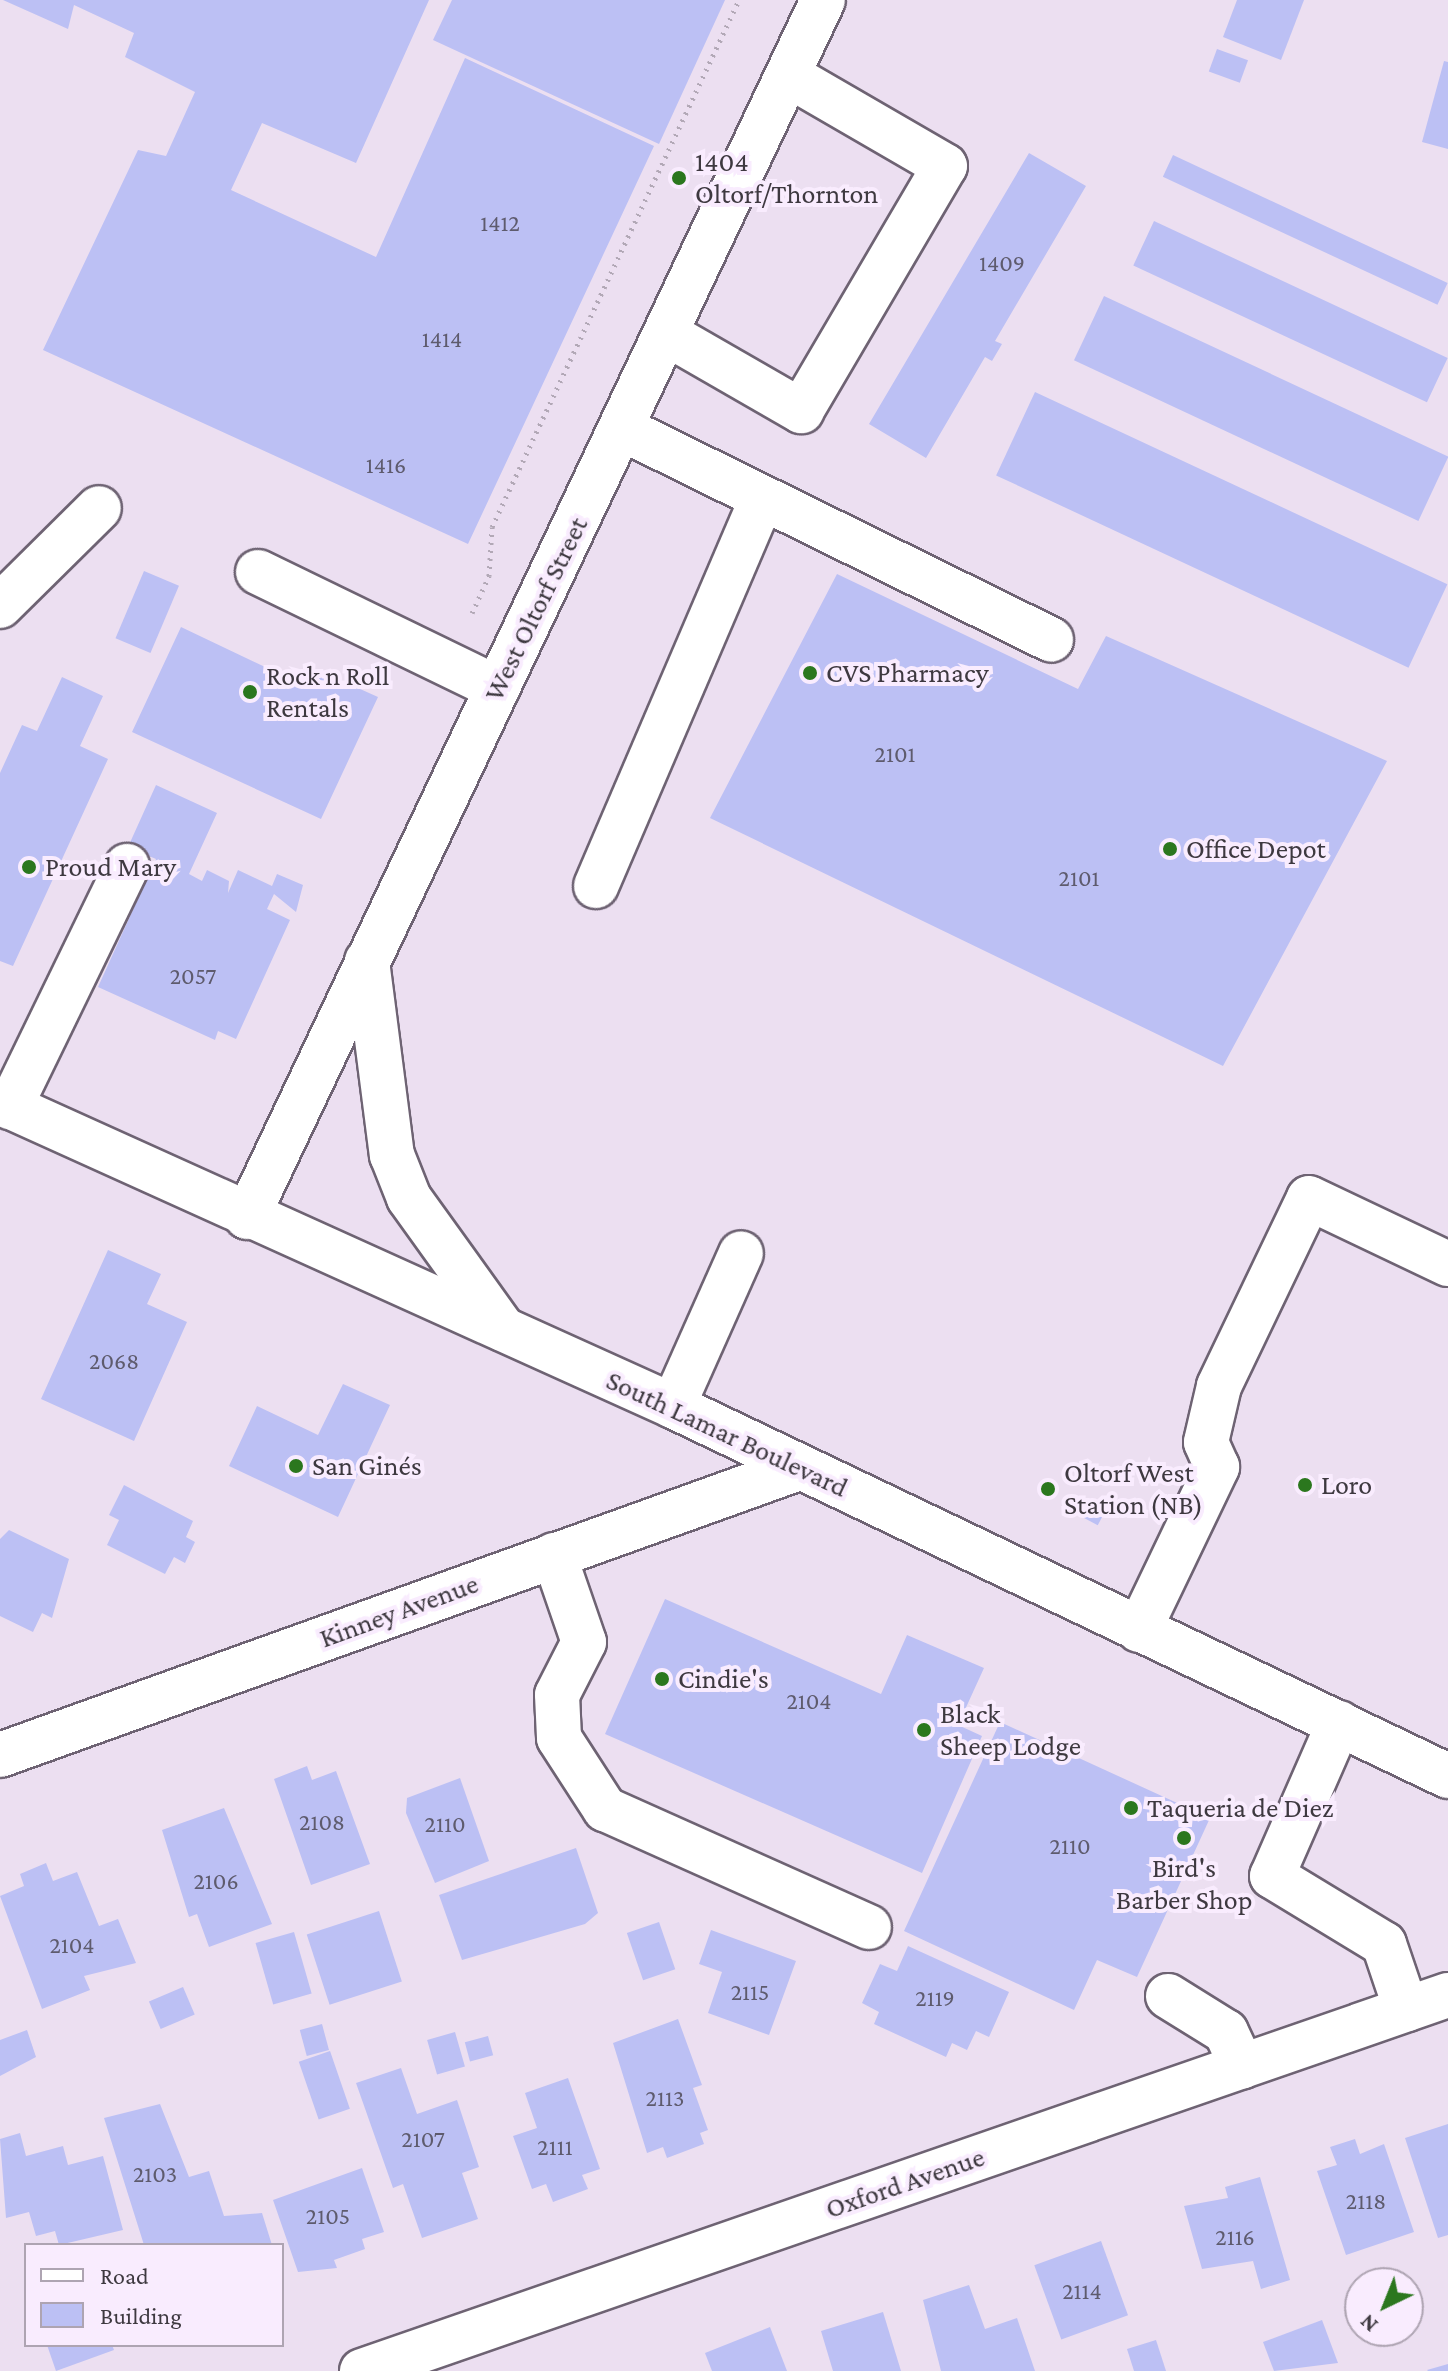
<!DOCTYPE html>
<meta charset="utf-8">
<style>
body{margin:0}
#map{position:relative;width:1448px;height:2371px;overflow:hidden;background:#ecdff1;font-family:"Crimson Pro",serif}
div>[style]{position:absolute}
.building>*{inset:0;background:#bcc0f4;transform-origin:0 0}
.path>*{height:5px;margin-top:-2.5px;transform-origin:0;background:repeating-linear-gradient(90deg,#b2a8b6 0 2px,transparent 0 8px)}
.roads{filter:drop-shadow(2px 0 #6e6373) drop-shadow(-2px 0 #6e6373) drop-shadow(0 2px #6e6373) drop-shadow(0 -2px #6e6373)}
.minor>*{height:44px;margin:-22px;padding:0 22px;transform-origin:22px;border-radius:22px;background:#fff}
.major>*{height:44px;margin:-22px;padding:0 22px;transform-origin:22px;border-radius:22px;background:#fff}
.dots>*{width:22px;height:22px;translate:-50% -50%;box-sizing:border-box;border:4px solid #f9ecfe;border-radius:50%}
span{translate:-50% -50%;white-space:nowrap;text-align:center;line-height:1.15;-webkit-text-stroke:8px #f9ecfe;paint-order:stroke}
.number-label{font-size:24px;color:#5e5b6d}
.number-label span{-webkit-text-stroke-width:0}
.poi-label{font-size:28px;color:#3e3940}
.left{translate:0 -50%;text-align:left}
.street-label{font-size:28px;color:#3e3940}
.legend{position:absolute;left:24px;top:2243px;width:260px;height:104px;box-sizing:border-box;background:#f9ecfe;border:2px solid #aea4b2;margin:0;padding:10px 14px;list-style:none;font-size:24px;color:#3e3940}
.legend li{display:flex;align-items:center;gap:16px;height:40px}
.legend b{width:40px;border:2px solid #aea4b2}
.north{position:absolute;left:1344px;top:2267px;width:80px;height:80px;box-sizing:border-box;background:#f9ecfe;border:2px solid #aea4b2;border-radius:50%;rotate:223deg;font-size:22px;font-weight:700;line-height:32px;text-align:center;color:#3e3940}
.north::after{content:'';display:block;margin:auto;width:28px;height:36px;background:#2b771e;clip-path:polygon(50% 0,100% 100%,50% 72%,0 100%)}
</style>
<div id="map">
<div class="building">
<i style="clip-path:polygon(3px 0,429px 0,356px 163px,262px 123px,231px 190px,376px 257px,465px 58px,654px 146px,468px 544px,43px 350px,138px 150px,166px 156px,195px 92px,125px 57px,134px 33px,74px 5px,68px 29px)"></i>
<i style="clip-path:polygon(452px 0,725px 0,659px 144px,433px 40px)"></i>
<i style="clip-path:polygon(1237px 0,1304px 0,1281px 60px,1223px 37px)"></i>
<i style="left:1217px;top:49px;width:33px;height:24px;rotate:20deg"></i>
<i style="clip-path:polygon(1444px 61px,1448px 62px,1448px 149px,1422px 142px)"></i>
<i style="clip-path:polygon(1029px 153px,1086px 186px,995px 341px,1002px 344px,992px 361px,985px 357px,926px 458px,869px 424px)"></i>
<i style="left:1173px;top:155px;width:303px;height:24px;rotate:25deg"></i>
<i style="left:1154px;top:221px;width:324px;height:49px;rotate:25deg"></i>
<i style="left:1104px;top:296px;width:380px;height:71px;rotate:25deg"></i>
<i style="left:1035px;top:392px;width:455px;height:92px;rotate:25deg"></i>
<i style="left:144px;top:571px;width:38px;height:73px;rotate:23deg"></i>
<i style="clip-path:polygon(837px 574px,1078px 689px,1106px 636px,1387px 761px,1223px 1066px,710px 818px)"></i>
<i style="clip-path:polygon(181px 627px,303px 685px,311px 667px,378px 697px,321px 819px,132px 732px)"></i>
<i style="clip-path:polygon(62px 677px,103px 696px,80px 746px,108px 759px,13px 966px,0 961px,0 773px,22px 725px,37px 731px)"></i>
<i style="clip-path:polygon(156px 785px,217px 813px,189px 874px,202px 881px,207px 870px,229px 881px,228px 893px,238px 870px,272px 886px,277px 874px,303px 885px,296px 912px,274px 894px,267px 909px,290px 920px,236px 1039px,218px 1031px,215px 1040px,98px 987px,156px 859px,128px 847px)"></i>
<i style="clip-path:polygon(108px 1250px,161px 1274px,147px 1304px,187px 1322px,134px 1441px,41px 1399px)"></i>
<i style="clip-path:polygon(343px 1384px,390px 1405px,338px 1517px,229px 1466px,257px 1406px,318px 1435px)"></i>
<i style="clip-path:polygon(124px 1485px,193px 1521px,186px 1537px,195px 1542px,185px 1563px,174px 1557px,165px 1574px,107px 1545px,119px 1520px,109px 1515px)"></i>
<i style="left:1077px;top:1496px;width:32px;height:16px;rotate:28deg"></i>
<i style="clip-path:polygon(9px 1530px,69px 1559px,52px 1618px,42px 1613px,33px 1632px,0 1616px,0 1539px)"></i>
<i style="clip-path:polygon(665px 1599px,881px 1694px,907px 1635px,984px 1668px,958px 1725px,982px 1736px,922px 1873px,605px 1734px)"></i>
<i style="clip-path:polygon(1000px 1722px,1210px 1818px,1137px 1977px,1097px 1960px,1074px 2010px,904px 1931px)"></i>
<i style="clip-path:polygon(307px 1766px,312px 1780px,336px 1771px,370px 1864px,311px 1885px,274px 1779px)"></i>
<i style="clip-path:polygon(460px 1778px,489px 1861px,435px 1883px,406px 1813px,407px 1798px)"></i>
<i style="clip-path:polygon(224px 1808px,272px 1924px,209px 1947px,197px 1914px,189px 1917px,162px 1830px)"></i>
<i style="clip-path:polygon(576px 1848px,598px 1913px,585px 1924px,462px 1960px,439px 1895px)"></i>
<i style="clip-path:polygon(46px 1863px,53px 1881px,77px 1872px,99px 1926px,118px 1919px,136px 1963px,84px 1976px,90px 1990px,42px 2009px,0 1896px,24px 1886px,20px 1874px)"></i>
<i style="left:379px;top:1911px;width:74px;height:76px;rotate:72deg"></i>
<i style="left:659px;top:1922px;width:50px;height:34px;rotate:71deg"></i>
<i style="clip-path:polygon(711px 1930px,796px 1961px,769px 2035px,708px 2013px,722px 1972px,699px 1964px)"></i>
<i style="left:294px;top:1932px;width:64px;height:40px;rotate:74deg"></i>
<i style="clip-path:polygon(908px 1946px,1009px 1992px,989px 2037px,976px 2031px,967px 2050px,952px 2043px,946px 2057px,874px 2024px,879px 2012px,862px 2003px,880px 1964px,897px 1971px)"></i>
<i style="left:183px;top:1987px;width:30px;height:37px;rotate:67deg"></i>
<i style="clip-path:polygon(678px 2019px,702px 2085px,693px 2088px,708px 2130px,700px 2133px,704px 2144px,667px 2158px,663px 2147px,647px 2153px,613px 2043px)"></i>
<i style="left:322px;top:2024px;width:27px;height:23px;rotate:75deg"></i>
<i style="clip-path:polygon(27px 2030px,36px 2057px,0 2076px,0 2040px)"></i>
<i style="left:455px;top:2032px;width:36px;height:29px;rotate:74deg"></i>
<i style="left:488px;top:2036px;width:20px;height:24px;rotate:75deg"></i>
<i style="left:330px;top:2051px;width:61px;height:33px;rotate:71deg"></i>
<i style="clip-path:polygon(401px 2068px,417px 2114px,457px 2100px,479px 2167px,462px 2173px,478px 2219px,422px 2238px,403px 2184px,393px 2188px,356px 2083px)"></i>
<i style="clip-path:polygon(568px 2078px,600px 2169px,582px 2175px,588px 2189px,553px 2202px,546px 2184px,532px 2189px,513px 2136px,537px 2128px,525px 2093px)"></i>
<i style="clip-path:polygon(160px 2104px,189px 2177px,209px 2171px,224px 2216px,262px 2213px,272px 2245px,144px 2245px,104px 2118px)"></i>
<i style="clip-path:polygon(1448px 2124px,1448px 2235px,1438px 2238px,1405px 2138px)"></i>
<i style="clip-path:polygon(20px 2133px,26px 2156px,63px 2146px,68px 2165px,103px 2156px,123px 2230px,59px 2245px,55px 2231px,36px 2236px,29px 2212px,6px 2218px,0 2139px)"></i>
<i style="clip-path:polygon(1355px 2139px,1360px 2154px,1384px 2144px,1414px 2232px,1346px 2255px,1317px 2171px,1337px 2165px,1330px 2147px)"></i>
<i style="clip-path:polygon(362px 2168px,384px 2232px,362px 2239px,365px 2249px,334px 2260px,337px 2268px,298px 2272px,273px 2200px)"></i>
<i style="clip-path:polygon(1260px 2177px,1290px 2280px,1261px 2289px,1253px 2261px,1202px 2269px,1184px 2206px,1228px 2198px,1225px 2187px)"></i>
<i style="left:1101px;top:2241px;width:79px;height:71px;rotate:70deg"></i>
<i style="clip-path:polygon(969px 2285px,985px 2329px,1017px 2318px,1035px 2371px,941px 2371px,923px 2300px)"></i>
<i style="clip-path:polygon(883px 2312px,901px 2371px,833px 2371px,821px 2331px)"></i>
<i style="clip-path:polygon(1322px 2320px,1338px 2363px,1274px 2371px,1263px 2342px)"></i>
<i style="clip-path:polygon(770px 2327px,787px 2371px,712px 2371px,705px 2353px)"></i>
<i style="clip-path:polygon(1156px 2340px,1166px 2371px,1134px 2371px,1127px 2349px)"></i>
<i style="clip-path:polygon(47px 2345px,112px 2345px,114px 2350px,56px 2371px)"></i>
<i style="clip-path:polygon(1448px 2364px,1448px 2371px,1428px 2371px,1427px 2370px)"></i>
</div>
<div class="path">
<i style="left:472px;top:613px;width:41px;rotate:-65.3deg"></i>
<i style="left:489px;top:576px;width:49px;rotate:-86.5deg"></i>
<i style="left:492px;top:527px;width:582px;rotate:-64.89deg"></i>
</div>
<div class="roads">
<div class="minor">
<i style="left:667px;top:334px;width:155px;rotate:29.9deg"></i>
<i style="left:801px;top:411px;width:284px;rotate:-59.6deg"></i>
<i style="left:945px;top:166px;width:181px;rotate:-149.9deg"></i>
<i style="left:623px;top:429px;width:477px;rotate:26.2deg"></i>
<i style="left:258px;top:572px;width:266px;rotate:25.9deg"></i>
<i style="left:0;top:606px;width:139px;rotate:-44.7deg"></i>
<i style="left:596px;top:886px;width:422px;rotate:-66.8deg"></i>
<i style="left:10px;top:1107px;width:268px;rotate:-64.1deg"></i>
<i style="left:673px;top:1406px;width:167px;rotate:-66deg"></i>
<i style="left:554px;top:1555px;width:92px;rotate:71deg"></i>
<i style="left:584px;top:1642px;width:59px;rotate:117deg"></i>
<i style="left:557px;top:1695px;width:43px;rotate:87.3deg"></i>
<i style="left:559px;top:1738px;width:85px;rotate:57.1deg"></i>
<i style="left:605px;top:1809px;width:289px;rotate:24.1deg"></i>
<i style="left:1139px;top:1630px;width:181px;rotate:-64.4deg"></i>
<i style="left:1217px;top:1467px;width:27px;rotate:-114deg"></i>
<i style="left:1206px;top:1442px;width:57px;rotate:-76.9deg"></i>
<i style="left:1219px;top:1386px;width:208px;rotate:-64.4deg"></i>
<i style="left:1309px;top:1198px;width:154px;rotate:25.4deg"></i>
<i style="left:1339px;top:1723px;width:167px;rotate:113.6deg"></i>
<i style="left:1272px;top:1876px;width:131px;rotate:31.3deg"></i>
<i style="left:1384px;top:1944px;width:69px;rotate:71.3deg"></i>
<i style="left:0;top:1755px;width:849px;rotate:-19.76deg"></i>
<i style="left:1168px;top:1996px;width:68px;rotate:31.8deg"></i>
<i style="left:1226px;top:2032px;width:38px;rotate:65deg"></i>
<i style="left:362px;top:2371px;width:1149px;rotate:-19.1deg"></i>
</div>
<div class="major">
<i style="left:367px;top:961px;width:196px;rotate:82.7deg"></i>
<i style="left:392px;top:1155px;width:46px;rotate:68.4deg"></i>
<i style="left:409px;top:1198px;width:161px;rotate:54.3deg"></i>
<i style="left:0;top:1102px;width:738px;rotate:24.31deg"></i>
<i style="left:673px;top:1406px;width:859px;rotate:25.52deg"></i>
<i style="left:247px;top:1217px;width:1346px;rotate:-64.67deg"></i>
</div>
</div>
<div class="dots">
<i style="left:679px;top:178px;background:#2b771e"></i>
<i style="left:810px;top:673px;background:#2b771e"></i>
<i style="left:250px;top:692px;background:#2b771e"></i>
<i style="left:1170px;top:849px;background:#2b771e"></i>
<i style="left:29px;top:867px;background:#2b771e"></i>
<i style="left:296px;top:1466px;background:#2b771e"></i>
<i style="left:1305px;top:1485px;background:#2b771e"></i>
<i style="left:1048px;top:1489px;background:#2b771e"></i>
<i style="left:662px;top:1679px;background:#2b771e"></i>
<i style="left:924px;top:1730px;background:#2b771e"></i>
<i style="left:1131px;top:1808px;background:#2b771e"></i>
<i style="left:1184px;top:1838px;background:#2b771e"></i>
</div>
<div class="number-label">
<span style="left:500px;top:223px">1412</span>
<span style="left:1002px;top:263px">1409</span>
<span style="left:442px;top:339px">1414</span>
<span style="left:386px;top:465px">1416</span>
<span style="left:895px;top:754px">2101</span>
<span style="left:1079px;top:878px">2101</span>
<span style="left:193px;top:976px">2057</span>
<span style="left:114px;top:1361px">2068</span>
<span style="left:809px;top:1701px">2104</span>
<span style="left:322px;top:1822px">2108</span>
<span style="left:445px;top:1824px">2110</span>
<span style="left:1070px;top:1846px">2110</span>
<span style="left:216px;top:1881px">2106</span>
<span style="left:72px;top:1945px">2104</span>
<span style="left:750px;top:1992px">2115</span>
<span style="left:935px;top:1998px">2119</span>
<span style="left:665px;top:2098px">2113</span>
<span style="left:423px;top:2139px">2107</span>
<span style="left:555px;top:2147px">2111</span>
<span style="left:155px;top:2174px">2103</span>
<span style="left:1366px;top:2201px">2118</span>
<span style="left:328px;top:2216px">2105</span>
<span style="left:1235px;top:2237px">2116</span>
<span style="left:1082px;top:2291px">2114</span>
</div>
<div class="poi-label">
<span class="left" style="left:695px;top:178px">1404<br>Oltorf/Thornton</span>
<span class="left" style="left:826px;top:673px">CVS Pharmacy</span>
<span class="left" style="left:266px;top:692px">Rock n Roll<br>Rentals</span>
<span class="left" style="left:1186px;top:849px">Office Depot</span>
<span class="left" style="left:45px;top:867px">Proud Mary</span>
<span class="left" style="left:312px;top:1466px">San Ginés</span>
<span class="left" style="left:1064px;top:1489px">Oltorf West<br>Station (NB)</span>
<span class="left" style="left:1321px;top:1485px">Loro</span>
<span class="left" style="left:678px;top:1679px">Cindie's</span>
<span class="left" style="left:940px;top:1730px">Black<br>Sheep Lodge</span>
<span class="left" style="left:1147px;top:1808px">Taqueria de Diez</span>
<span style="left:1184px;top:1884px">Bird's<br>Barber Shop</span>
</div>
<div class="street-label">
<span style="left:536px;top:609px;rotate:-64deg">West Oltorf Street</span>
<span style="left:727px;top:1434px;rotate:25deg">South Lamar Boulevard</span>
<span style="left:399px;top:1611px;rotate:-20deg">Kinney Avenue</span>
<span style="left:905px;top:2183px;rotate:-19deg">Oxford Avenue</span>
</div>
<ul class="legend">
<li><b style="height:10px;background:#fff"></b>Road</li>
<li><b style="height:22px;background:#bcc0f4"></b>Building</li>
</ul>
<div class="north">N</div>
</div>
